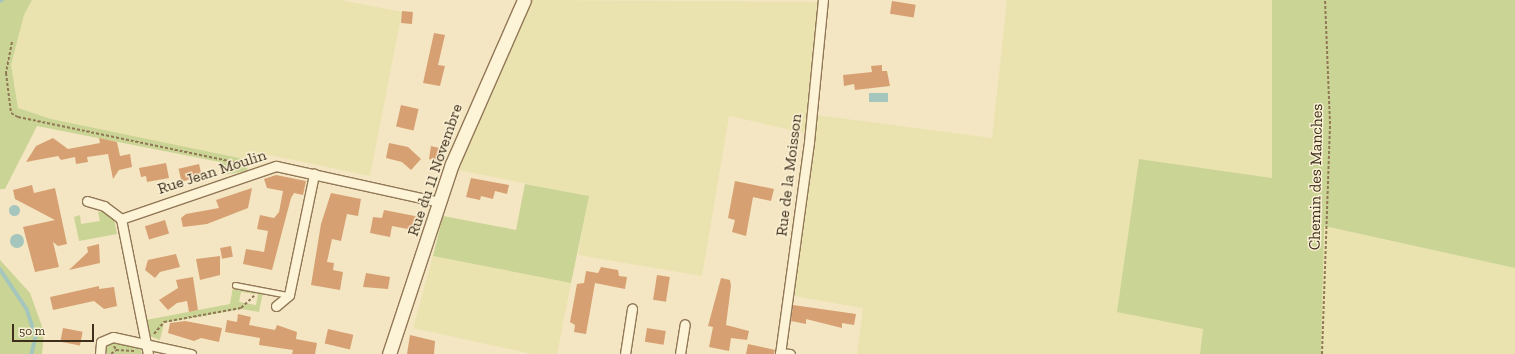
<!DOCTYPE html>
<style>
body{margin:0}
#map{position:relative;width:1515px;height:354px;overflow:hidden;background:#f4e6c2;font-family:"Zilla Slab",serif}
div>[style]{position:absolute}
.farmland>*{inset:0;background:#eae3af}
.green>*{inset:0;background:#cad494}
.water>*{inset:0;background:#a5c6bd;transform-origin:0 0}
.round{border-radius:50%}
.stream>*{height:3.5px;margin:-1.75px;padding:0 1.75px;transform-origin:1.75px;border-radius:1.75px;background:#a5c6bd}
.building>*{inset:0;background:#d7a073;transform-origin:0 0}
.path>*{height:2px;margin-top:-1px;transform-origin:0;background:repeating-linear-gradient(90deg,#917756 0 3px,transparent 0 5px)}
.roads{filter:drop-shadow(1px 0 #917756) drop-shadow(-1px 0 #917756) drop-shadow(0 1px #917756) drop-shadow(0 -1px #917756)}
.lane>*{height:4.5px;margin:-2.25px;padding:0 2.25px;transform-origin:2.25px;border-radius:2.25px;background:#fdf3d7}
.street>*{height:9px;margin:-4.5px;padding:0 4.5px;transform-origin:4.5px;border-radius:4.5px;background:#fdf3d7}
.secondary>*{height:13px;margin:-6.5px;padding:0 6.5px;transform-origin:6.5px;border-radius:6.5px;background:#fdf3d7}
span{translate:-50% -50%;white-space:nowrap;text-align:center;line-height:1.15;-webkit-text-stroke:3px #faf0d3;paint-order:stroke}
.street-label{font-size:16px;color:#3e2e1c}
.scale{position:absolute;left:12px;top:324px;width:82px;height:18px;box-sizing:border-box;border:2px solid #3e2e1c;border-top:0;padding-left:5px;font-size:12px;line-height:14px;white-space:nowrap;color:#3e2e1c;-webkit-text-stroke:3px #faf0d3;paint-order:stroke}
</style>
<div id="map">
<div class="farmland">
<i style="clip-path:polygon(32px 0,341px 0,402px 12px,370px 176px,269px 155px,249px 160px,51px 119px,18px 108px,11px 65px,24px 15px)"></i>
<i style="clip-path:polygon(531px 0,818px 2px,805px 133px,729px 116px,702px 276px,578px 255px,588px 196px,458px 170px,493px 80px)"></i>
<i style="clip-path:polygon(1007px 0,1272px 0,1272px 178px,1139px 159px,1203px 329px,1200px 354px,857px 354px,863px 308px,793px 296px,816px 115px,992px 138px)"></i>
<i style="clip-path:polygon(1323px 226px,1515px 268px,1515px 354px,1321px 354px)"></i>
<i style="clip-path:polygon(433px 256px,571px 283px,557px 354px,532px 354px,413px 328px)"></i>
</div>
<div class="green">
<i style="clip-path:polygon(0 0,32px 0,24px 15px,11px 65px,18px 108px,51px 119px,249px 160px,247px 171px,223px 175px,220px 162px,37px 126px,5px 189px,0 189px)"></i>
<i style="clip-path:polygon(1272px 0,1515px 0,1515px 268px,1324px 226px,1321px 354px,1200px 354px,1203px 329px,1117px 312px,1139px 159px,1272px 178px)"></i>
<i style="clip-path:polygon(525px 184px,589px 196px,571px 283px,433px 256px,443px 216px,516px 230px)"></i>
<i style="clip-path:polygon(98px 212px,106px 212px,114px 219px,117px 234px,79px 241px,74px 217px,80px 215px,81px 224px,100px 221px)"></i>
<i style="clip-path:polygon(0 260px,30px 293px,44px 332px,42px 354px,0 354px)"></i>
<i style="clip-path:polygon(233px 287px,258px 291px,255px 294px,241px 292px,239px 302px,256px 305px,258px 294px,263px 292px,259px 312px,242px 309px,164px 323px,160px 340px,150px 336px,146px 320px,230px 304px)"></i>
<i style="clip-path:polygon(111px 340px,140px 347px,142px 354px,107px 354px,107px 345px)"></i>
</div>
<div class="water">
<i style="left:888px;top:93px;width:9px;height:19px;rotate:90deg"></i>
<i class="round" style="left:8.5px;top:204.5px;width:11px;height:11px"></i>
<i class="round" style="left:10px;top:234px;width:14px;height:14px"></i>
</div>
<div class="stream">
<i style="left:0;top:1px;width:2px;rotate:-27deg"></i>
<i style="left:0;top:269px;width:48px;rotate:56deg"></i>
<i style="left:27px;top:309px;width:29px;rotate:72deg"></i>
<i style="left:36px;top:337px;width:17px;rotate:103deg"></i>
</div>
<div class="building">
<i style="left:892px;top:1px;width:24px;height:13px;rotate:9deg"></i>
<i style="left:402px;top:11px;width:11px;height:12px;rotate:5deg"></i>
<i style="clip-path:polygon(434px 33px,445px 35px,438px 65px,445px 66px,440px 86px,423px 83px)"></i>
<i style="clip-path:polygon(882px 65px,882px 71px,887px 71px,890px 86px,855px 90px,854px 84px,844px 86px,843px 75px,872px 72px,871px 66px)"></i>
<i style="left:401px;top:105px;width:18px;height:22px;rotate:13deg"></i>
<i style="clip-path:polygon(53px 138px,68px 149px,100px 143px,99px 138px,117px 142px,120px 156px,130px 154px,132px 167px,119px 170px,113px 179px,108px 154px,87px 157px,88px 162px,76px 164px,75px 157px,61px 160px,58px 156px,26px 162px,36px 146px)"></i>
<i style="clip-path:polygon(389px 143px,408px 147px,421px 159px,411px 170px,402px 162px,386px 158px)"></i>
<i style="clip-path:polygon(431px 146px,443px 149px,439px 161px,429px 159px)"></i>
<i style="clip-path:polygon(166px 163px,169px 178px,147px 182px,146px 176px,141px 177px,139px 168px)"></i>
<i style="left:199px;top:164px;width:13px;height:21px;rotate:77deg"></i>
<i style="clip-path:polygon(276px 175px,306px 181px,303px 195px,294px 193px,291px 198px,272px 270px,243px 264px,246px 249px,264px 252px,268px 231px,257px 229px,260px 215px,274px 218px,279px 212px,283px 191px,267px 188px,264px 179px)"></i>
<i style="clip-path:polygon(471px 178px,509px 185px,507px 194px,495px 191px,493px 199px,481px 196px,480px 200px,466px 197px)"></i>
<i style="clip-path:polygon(735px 181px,774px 189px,771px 201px,753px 197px,746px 236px,732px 232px,735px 220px,728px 218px)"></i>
<i style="clip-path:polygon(32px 185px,34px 193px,55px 188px,67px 244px,58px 246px,53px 242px,59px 267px,35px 272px,23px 227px,55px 220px,15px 199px,13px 190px)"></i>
<i style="clip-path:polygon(252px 188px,248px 208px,207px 224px,183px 227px,181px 218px,186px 214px,219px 208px,216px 200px)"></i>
<i style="clip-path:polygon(331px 193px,361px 199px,358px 216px,347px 214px,341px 241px,332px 239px,327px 262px,334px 263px,333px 270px,343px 272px,340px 290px,311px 285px,321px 224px)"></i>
<i style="clip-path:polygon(384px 210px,420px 217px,418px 231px,392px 226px,390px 237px,370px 233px,373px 217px,382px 218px)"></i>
<i style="left:165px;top:220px;width:14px;height:21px;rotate:73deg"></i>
<i style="clip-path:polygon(99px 244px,100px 263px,69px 270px,88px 252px,87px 247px)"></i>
<i style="left:231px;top:246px;width:11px;height:11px;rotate:80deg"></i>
<i style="clip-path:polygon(176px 254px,180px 267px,160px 272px,155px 278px,145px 270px,148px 260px)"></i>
<i style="clip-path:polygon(220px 256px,220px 275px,200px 280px,196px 259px)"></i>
<i style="clip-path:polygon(601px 267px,618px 270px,619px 276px,627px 277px,625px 289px,595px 283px,586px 334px,574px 332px,575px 325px,570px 322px,577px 284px,584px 283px,586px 271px,598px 273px)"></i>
<i style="clip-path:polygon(366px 273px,390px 277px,388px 289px,363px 287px)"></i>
<i style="left:657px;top:275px;width:13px;height:25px;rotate:9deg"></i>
<i style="clip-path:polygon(193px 277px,198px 310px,189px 312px,187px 301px,177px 303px,168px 310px,159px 300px,178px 288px,176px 280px)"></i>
<i style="clip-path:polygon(721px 278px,730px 280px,731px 286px,726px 325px,749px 331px,747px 340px,731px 338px,729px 351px,709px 347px,713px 327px,708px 326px)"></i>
<i style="clip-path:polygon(99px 286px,99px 289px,114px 287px,117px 306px,104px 309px,94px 301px,53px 310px,50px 297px)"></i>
<i style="clip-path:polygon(793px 305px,856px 314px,854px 325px,842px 323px,842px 328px,806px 319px,806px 324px,791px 321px)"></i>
<i style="clip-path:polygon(238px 314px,251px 317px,249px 325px,275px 330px,277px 325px,297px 332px,296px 339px,317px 343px,315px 354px,292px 354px,293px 350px,259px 345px,260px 338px,225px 332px,227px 320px,237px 322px)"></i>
<i style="clip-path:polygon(185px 321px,222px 328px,219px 342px,201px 338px,194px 341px,168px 333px,170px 323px)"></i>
<i style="left:63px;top:328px;width:20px;height:14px;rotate:11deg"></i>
<i style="left:647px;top:328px;width:19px;height:14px;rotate:9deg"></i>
<i style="left:328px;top:329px;width:26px;height:15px;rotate:13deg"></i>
<i style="clip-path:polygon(410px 335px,435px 341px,434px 354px,407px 354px)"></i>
<i style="clip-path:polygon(748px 344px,775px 350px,774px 354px,746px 354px)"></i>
</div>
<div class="path">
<i style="left:12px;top:42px;width:32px;rotate:101deg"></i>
<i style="left:6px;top:73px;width:40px;rotate:82.9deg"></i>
<i style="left:11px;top:113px;width:8px;rotate:30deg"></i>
<i style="left:18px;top:117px;width:234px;rotate:11.8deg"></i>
<i style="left:154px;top:334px;width:16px;rotate:-50deg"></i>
<i style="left:164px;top:322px;width:78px;rotate:-10.3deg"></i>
<i style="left:241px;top:308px;width:18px;rotate:-43deg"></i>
<i style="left:114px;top:346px;width:4px;rotate:63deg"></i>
<i style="left:116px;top:350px;width:18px;rotate:3deg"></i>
<i style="left:111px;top:354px;width:6px;rotate:-39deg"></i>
<i style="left:1322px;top:354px;width:230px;rotate:-88deg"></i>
<i style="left:1330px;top:124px;width:124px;rotate:-92.3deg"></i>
</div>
<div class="roads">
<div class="lane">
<i style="left:235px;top:285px;width:54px;rotate:10.7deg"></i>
</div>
<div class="street">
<i style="left:87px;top:201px;width:18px;rotate:16deg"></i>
<i style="left:104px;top:206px;width:21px;rotate:37deg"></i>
<i style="left:276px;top:306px;width:17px;rotate:-40deg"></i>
<i style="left:289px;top:295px;width:124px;rotate:-78.3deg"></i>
<i style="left:780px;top:353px;width:10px;rotate:6deg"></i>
<i style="left:100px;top:354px;width:12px;rotate:-85deg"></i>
<i style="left:101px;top:342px;width:13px;rotate:-23deg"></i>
<i style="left:113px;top:337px;width:80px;rotate:12.3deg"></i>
<i style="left:148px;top:354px;width:138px;rotate:-101.3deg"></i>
<i style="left:121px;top:219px;width:164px;rotate:-18.9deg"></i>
<i style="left:276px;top:166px;width:168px;rotate:12.4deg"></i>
<i style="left:625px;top:354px;width:46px;rotate:-81.2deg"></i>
<i style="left:680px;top:354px;width:30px;rotate:-81deg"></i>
<i style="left:780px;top:354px;width:214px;rotate:-82.2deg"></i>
<i style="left:809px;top:142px;width:143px;rotate:-84.4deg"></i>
</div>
<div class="secondary">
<i style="left:389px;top:354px;width:200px;rotate:-71.7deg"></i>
<i style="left:452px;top:164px;width:179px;rotate:-66.3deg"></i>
</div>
</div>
<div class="street-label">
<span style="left:435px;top:170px;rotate:-71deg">Rue du 11 Novembre</span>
<span style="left:212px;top:172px;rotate:-18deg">Rue Jean Moulin</span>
<span style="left:789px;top:175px;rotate:-83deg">Rue de la Moisson</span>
<span style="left:1316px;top:177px;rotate:-89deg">Chemin des Manches</span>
</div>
<div class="scale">50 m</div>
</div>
